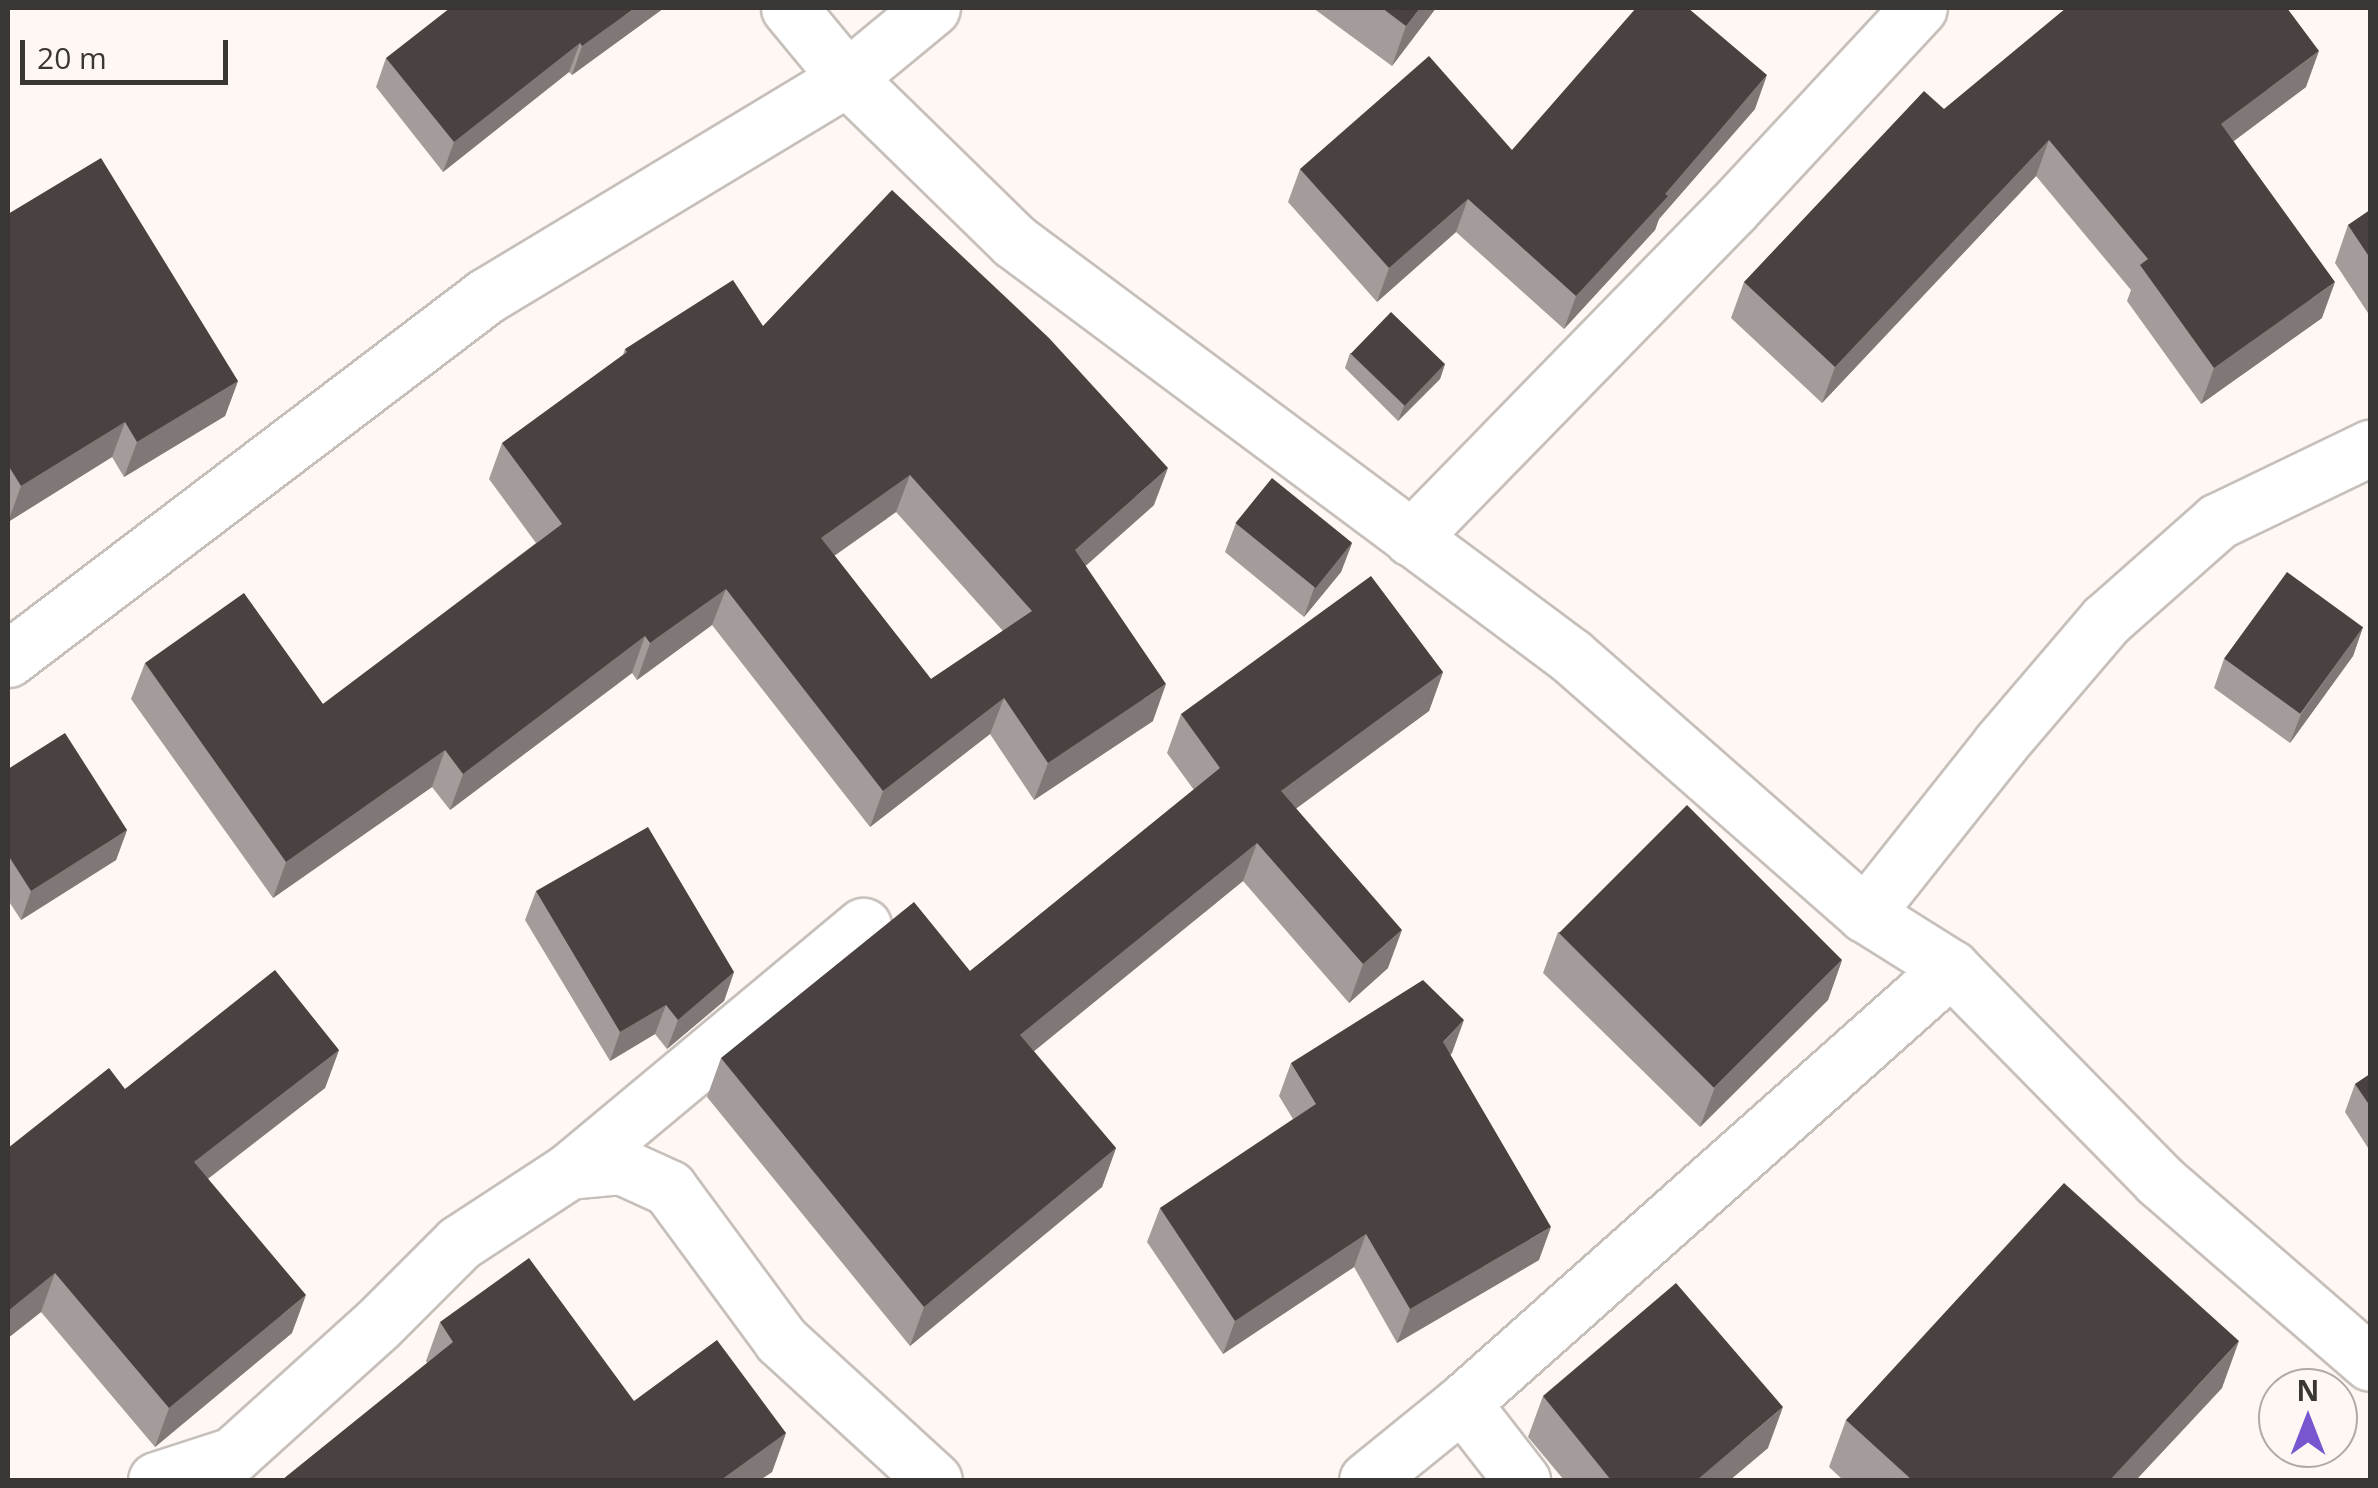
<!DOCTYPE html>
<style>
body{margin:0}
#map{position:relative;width:2378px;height:1488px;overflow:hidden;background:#fef7f3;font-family:"Open Sans",sans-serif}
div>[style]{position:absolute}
.roads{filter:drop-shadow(2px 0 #c7bfba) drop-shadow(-2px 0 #c7bfba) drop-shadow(0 2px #c7bfba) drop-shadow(0 -2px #c7bfba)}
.minor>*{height:55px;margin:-27.5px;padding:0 27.5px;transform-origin:27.5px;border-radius:27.5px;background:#fff}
.wall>*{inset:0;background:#a49c9a}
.shaded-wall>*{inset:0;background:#807876}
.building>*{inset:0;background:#4a4240;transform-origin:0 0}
span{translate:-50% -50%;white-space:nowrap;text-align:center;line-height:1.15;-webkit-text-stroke:10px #fef7f3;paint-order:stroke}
.frame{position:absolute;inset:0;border:10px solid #3a3634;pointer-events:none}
.north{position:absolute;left:2258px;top:1368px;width:100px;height:100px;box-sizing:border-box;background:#fef7f3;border:2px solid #b0aaa7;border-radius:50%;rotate:0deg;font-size:28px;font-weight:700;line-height:40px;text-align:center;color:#3a3634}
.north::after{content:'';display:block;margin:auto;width:35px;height:45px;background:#7756d0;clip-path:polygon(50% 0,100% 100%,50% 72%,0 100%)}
.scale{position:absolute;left:20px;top:40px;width:208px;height:45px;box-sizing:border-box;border:5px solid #3a3634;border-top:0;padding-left:12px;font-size:30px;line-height:35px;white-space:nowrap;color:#3a3634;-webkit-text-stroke:8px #fef7f3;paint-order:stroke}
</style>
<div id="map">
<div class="roads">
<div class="minor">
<i style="left:789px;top:8px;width:91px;rotate:50.4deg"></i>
<i style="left:847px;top:78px;width:233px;rotate:44.3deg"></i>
<i style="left:1014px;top:241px;width:695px;rotate:36.69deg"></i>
<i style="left:1571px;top:656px;width:391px;rotate:41.3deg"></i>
<i style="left:1865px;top:914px;width:102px;rotate:32.1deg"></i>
<i style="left:1951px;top:968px;width:297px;rotate:45.5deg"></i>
<i style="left:2159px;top:1180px;width:279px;rotate:40.9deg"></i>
<i style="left:1411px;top:538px;width:461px;rotate:-45.7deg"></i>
<i style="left:1733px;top:208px;width:273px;rotate:-47.1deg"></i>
<i style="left:8px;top:659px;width:600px;rotate:-37.21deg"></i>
<i style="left:486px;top:296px;width:422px;rotate:-31.1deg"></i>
<i style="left:847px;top:78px;width:110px;rotate:-39.5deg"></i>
<i style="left:1865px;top:914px;width:217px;rotate:-51.5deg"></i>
<i style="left:2000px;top:744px;width:163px;rotate:-49.5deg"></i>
<i style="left:2106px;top:620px;width:149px;rotate:-41.5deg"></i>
<i style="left:2218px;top:521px;width:169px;rotate:-25.7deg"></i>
<i style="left:569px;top:1171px;width:383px;rotate:-39.8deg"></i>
<i style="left:1462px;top:1403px;width:98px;rotate:52.1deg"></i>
<i style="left:156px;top:1480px;width:81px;rotate:-18deg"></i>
<i style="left:233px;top:1455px;width:195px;rotate:-42.1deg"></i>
<i style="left:378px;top:1324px;width:115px;rotate:-45deg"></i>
<i style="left:459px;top:1243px;width:131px;rotate:-33.2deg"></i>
<i style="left:569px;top:1171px;width:52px;rotate:-5.5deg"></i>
<i style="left:621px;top:1166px;width:53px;rotate:24.6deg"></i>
<i style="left:669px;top:1188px;width:189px;rotate:53.6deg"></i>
<i style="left:781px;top:1340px;width:207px;rotate:42.5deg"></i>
<i style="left:1367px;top:1480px;width:122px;rotate:-39deg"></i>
<i style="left:1462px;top:1403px;width:654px;rotate:-41.66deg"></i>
</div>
</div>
<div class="wall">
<i style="clip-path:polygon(664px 8px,572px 75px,569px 72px,443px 172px,376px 87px,386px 58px)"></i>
<i style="clip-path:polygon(1313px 8px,1436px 8px,1392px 66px)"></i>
<i style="clip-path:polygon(2306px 87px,2234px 141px,2322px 318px,2201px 404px,2127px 301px,2131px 290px,2036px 176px,1822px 403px,1731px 318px,1744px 282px,1944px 109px)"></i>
<i style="clip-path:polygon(1755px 109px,1659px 219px,1655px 230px,1564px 329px,1456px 232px,1377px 302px,1288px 202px,1300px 169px,1512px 150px)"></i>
<i style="clip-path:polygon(2370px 210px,2370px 316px,2335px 263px,2348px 225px)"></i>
<i style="clip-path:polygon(8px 214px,238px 381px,225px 416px,124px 477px,112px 457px,8px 522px)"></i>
<i style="clip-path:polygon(evenodd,763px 326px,1154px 505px,1085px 566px,1153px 721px,1034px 800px,990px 734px,870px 827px,712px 625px,637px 680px,632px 673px,450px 810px,432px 787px,273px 898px,131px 699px,145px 663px,323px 704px,536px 543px,489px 479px,502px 443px,623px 355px,625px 349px,763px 326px,896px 512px,1003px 631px,931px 679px,834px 556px,896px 512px)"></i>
<i style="clip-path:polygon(1350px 353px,1445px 364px,1440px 379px,1398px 421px,1345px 368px)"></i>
<i style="clip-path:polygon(1236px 523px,1352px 543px,1341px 572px,1304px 617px,1225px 552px)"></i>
<i style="clip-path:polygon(2363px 627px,2353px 656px,2290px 743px,2214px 688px,2224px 659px)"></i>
<i style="clip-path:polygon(1443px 672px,1429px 711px,1296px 808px,1388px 968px,1349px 1003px,1243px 881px,1034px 1051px,1116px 1148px,1102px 1187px,910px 1346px,707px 1097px,721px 1058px,970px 971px,1194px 790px,1167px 753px,1181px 714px)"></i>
<i style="clip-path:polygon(8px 769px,127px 830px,116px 860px,21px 920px,8px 900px)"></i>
<i style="clip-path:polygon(536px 891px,734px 972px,724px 1001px,667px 1049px,655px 1034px,610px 1061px,525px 920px)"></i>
<i style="clip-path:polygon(1558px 932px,1842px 960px,1828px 1000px,1700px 1127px,1543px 973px)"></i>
<i style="clip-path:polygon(339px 1050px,325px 1088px,208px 1179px,292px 1333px,155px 1447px,41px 1312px,8px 1338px,8px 1148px,125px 1089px)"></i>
<i style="clip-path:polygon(1452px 1053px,1450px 1055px,1539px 1260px,1397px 1343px,1354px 1267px,1223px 1354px,1147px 1242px,1160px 1208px,1293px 1119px,1279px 1096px,1291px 1063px)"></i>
<i style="clip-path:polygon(2370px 1074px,2370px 1151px,2345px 1112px,2355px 1084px)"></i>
<i style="clip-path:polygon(440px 1322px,634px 1401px,786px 1433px,772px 1472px,760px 1480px,282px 1480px,427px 1363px,426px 1361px)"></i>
<i style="clip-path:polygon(2222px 1388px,2136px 1480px,1843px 1480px,1829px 1467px,1846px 1420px)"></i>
<i style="clip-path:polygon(1543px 1396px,1768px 1448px,1730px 1480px,1564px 1480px,1528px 1437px)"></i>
</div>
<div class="shaded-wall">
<i style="clip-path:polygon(635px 8px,664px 8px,572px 75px,582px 46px)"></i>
<i style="clip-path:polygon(1420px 8px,1436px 8px,1392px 66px,1406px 26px)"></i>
<i style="clip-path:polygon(580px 43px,569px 72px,443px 172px,454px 142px)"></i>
<i style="clip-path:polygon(2319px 51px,2306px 87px,2208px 160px,2221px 124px)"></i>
<i style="clip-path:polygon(1767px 75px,1755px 109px,1659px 219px,1655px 230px,1564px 329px,1576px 296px)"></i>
<i style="clip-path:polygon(2049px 140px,2036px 176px,1822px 403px,1835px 367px)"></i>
<i style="clip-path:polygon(1468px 199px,1456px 232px,1377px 302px,1389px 268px)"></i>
<i style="clip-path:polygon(2335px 282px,2322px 318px,2201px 404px,2214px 368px)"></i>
<i style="clip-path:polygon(1445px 364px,1440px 379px,1398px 421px,1404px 406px)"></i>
<i style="clip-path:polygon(238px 381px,225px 416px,124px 477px,137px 442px)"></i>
<i style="clip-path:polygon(125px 422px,112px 457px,8px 522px,21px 486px)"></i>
<i style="clip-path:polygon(1168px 468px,1154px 505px,1062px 587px,1075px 550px)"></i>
<i style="clip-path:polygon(910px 475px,896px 512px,807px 575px,821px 538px)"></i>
<i style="clip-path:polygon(1352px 543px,1341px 572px,1304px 617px,1314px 588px)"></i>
<i style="clip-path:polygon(726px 589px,712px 625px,637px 680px,650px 643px)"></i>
<i style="clip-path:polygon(2363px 627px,2353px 656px,2290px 743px,2301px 714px)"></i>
<i style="clip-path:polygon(645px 636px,632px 673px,450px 810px,463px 774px)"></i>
<i style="clip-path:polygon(1443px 672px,1429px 711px,1267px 830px,1281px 791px)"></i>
<i style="clip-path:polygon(1166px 684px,1153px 721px,1034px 800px,1048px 763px)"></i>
<i style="clip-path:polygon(1004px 698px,990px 734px,870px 827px,883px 791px)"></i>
<i style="clip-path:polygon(445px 750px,432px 787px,273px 898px,286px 862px)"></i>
<i style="clip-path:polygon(127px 830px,116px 860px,21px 920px,31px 891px)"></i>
<i style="clip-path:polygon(1257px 843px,1243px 881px,1006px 1074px,1020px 1035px)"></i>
<i style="clip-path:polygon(1402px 930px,1388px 968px,1349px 1003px,1363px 964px)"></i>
<i style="clip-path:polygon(1842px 960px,1828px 1000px,1700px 1127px,1715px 1087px)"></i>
<i style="clip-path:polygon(734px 972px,724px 1001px,667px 1049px,678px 1020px)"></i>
<i style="clip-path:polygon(666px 1005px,655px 1034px,610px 1061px,620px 1032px)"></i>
<i style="clip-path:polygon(1464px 1020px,1452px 1053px,1430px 1076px,1443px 1042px)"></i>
<i style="clip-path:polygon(339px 1050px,325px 1088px,180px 1200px,194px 1162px)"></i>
<i style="clip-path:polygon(1116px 1148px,1102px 1187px,910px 1346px,924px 1307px)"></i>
<i style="clip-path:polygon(1551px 1227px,1539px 1260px,1397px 1343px,1410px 1309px)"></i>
<i style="clip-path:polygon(1366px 1234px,1354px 1267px,1223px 1354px,1235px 1321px)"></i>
<i style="clip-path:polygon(55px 1273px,41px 1312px,8px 1338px,8px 1311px)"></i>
<i style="clip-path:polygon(306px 1295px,292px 1333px,155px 1447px,169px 1408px)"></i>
<i style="clip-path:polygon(2239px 1341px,2222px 1388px,2136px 1480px,2110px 1480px)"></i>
<i style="clip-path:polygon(1783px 1407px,1768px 1448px,1730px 1480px,1697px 1480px)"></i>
<i style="clip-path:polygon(786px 1433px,772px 1472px,760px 1480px,721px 1480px)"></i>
</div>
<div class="building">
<i style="clip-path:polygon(450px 8px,635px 8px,582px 46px,580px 43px,454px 142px,386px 58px)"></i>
<i style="clip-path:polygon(1382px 8px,1420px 8px,1406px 26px)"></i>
<i style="clip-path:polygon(1636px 8px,1688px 8px,1767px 75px,1665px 194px,1668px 196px,1576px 296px,1468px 199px,1389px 268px,1300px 169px,1429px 56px,1512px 150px)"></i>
<i style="clip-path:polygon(2066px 8px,2287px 8px,2319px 51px,2221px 124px,2335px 282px,2214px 368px,2140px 265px,2148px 259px,2049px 140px,1835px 367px,1744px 282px,1924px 91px,1944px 109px)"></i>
<i style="clip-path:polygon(101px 158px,238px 381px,137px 442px,125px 422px,21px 486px,8px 465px,8px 214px)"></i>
<i style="clip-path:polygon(evenodd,892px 190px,1049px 338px,1168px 468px,1075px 550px,1166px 684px,1048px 763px,1004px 698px,883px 791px,726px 589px,650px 643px,645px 636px,463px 774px,445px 750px,286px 862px,145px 663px,244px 593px,323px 704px,562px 524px,502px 443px,627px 352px,625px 349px,733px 280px,763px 326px,892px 190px,910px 475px,1032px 611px,931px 679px,821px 538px,910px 475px)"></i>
<i style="clip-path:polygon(2370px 210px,2370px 258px,2348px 225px)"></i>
<i style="left:1391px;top:312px;width:75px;height:58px;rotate:44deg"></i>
<i style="left:1272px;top:478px;width:103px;height:58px;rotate:39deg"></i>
<i style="left:2287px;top:572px;width:94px;height:107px;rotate:36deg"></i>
<i style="clip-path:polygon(1371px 576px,1443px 672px,1281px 791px,1402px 930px,1363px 964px,1257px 843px,1020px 1035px,1116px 1148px,924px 1307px,721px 1058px,914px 902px,970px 971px,1220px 768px,1181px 714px)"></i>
<i style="clip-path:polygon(65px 733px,127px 830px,31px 891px,8px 855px,8px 769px)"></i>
<i style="left:1687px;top:805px;width:219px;height:181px;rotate:45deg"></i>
<i style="clip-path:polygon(648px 827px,734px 972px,678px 1020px,666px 1005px,620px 1032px,536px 891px)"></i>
<i style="clip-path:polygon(275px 970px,339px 1050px,194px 1162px,306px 1295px,169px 1408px,55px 1273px,8px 1311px,8px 1148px,109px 1068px,125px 1089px)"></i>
<i style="clip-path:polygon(1423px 980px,1464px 1020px,1443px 1042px,1551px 1227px,1410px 1309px,1366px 1234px,1235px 1321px,1160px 1208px,1316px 1104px,1291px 1063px)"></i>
<i style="clip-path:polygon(2370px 1074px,2370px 1106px,2355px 1084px)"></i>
<i style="clip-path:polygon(2064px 1183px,2239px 1341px,2110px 1480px,1912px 1480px,1846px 1420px)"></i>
<i style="clip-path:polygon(529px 1258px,634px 1401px,717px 1340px,786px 1433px,721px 1480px,282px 1480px,453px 1342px,440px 1322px)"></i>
<i style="clip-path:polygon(1676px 1283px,1783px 1407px,1697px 1480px,1611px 1480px,1543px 1396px)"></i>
</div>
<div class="frame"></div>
<div class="north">N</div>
<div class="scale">20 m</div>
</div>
